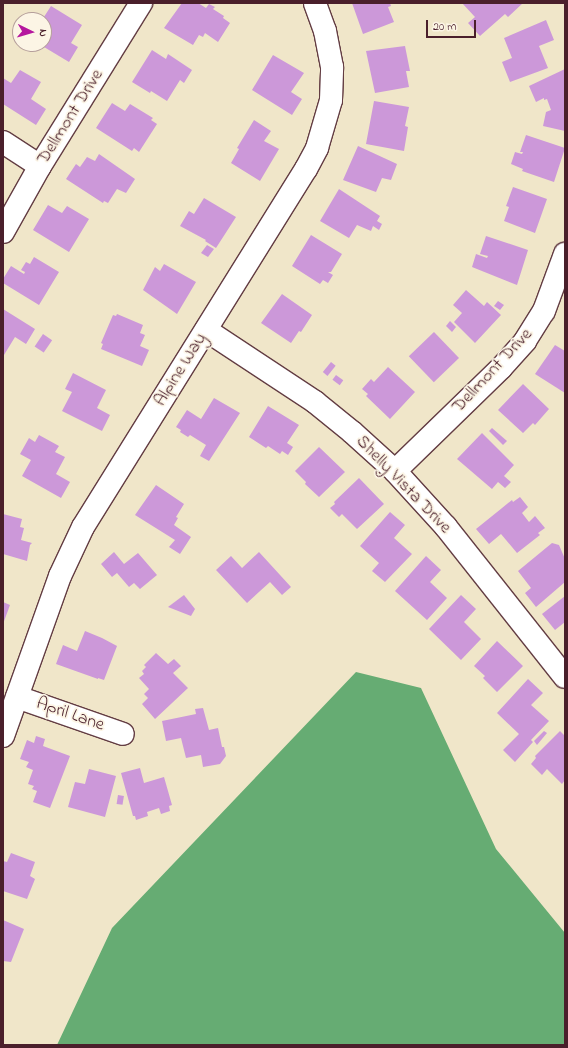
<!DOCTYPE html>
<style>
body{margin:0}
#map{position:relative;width:568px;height:1048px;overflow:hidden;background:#f0e6c9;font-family:"Indie Flower",sans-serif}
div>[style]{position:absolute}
.forest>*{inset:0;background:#66ac73}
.building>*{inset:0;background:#cc98d9;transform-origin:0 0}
.roads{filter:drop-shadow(1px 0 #633d43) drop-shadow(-1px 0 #633d43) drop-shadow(0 1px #633d43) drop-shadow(0 -1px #633d43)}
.minor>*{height:22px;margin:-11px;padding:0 11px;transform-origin:11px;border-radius:11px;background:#fff}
span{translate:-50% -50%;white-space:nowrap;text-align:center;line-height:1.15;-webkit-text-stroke:3.5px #fcf5e5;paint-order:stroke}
.street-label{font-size:18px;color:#4a1f2b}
.frame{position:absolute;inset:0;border:4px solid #4a1f2b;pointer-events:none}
.north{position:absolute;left:12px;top:12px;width:40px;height:40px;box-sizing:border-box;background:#fcf5e5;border:1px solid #b59f9b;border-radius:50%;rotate:95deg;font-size:11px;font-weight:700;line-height:16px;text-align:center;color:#4a1f2b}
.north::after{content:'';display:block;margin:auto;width:14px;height:18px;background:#b5179e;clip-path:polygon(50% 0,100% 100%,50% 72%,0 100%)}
.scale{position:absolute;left:426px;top:20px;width:50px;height:18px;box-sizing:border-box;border:2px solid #4a1f2b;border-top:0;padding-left:5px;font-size:12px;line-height:14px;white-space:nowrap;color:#4a1f2b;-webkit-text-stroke:3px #fcf5e5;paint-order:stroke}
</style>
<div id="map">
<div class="forest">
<i style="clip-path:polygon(356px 672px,421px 688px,496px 849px,565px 933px,565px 1045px,57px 1045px,112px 928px)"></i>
</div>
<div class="building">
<i style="clip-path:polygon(182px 3px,198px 3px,206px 8px,209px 4px,215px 7px,213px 9px,224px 16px,223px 18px,230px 23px,218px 42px,205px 33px,203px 37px,199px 35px,193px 45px,164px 28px)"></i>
<i style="clip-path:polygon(352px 3px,390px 3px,391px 6px,388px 7px,394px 22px,363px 34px)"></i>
<i style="clip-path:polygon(462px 3px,523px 3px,508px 17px,505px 14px,480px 36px,468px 23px,475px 17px)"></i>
<i style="clip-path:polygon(51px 6px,82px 25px,71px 43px,78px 47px,69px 62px,39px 44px,44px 44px,44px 20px,42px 20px)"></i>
<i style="clip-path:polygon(546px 20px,554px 40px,539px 46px,548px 68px,510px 82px,502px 62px,512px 58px,504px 38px)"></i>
<i style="clip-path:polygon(405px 46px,410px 71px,406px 71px,409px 87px,375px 93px,366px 51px)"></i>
<i style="clip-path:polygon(152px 50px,166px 59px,168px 54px,192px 70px,184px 83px,180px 80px,167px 101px,151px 91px,150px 93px,132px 82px)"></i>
<i style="clip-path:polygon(273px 55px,304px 73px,291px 92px,302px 99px,292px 115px,252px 90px)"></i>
<i style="clip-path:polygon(565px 69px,564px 108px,565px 131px,543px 126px,546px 112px,551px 110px,547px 99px,544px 100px,544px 98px,536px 102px,529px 86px)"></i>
<i style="clip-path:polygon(20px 70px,41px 82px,31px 99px,46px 109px,36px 125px,3px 104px,3px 78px,11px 83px)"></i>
<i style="clip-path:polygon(374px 101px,409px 107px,405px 126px,408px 127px,404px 151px,366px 144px)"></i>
<i style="clip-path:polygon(112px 103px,125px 111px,130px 104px,153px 118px,151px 120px,157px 124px,139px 152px,134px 148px,132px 151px,96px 128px)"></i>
<i style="clip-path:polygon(254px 120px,271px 131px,264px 141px,279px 149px,260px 181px,231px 163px,239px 149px,237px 148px)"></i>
<i style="clip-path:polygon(526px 135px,565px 148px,554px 182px,522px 171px,523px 169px,511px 164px,515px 152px,522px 154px,523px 152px,520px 152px)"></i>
<i style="clip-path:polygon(358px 146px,397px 164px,391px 180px,382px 178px,376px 192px,343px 180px)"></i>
<i style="clip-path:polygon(99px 154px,135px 179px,126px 193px,117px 189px,108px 203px,104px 201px,103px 203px,66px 179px,76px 164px,80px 167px,87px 157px,95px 161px)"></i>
<i style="clip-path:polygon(513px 187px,547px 199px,535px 233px,504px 221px,509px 207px,506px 206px)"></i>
<i style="clip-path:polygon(339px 189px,380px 216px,377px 221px,382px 224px,379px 230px,373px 226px,371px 231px,357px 225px,349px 238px,320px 221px)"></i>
<i style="clip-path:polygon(204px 198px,236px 217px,216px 248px,205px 241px,206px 240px,180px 226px,189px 211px,194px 214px)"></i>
<i style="clip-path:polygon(48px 205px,62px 213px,67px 206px,89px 219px,69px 252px,33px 230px)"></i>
<i style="clip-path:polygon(311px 235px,342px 254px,331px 272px,328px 272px,333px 275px,328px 283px,323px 280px,320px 284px,292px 266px)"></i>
<i style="clip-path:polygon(486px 236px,528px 250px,517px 285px,472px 267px,476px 254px,487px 258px,488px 256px,480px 254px)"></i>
<i style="clip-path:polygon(207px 245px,214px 249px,208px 257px,201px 253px)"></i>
<i style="clip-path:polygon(34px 257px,59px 272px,39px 305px,3px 283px,3px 279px,11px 266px,24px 274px,25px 272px,21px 270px,26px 262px,30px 264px)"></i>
<i style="clip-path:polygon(164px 264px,196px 282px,177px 314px,143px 290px,155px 267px,160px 271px)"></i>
<i style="clip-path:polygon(466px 290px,484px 306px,487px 302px,501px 315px,475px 343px,454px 322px,462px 313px,453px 305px)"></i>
<i style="clip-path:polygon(282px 294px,312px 315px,301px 332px,299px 331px,291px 343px,261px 323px)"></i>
<i style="clip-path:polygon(498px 301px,504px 305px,500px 310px,494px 306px)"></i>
<i style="clip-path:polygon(3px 309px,35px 329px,26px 344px,15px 337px,4px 355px)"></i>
<i style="clip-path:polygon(117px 314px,143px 325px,140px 333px,145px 335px,140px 346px,149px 350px,142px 366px,101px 349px,103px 344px,101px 343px,113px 315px,116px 316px)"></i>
<i style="clip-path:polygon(450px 321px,456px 327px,452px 332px,446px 326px)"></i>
<i style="left:434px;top:332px;width:36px;height:35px;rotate:46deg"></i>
<i style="left:43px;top:334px;width:11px;height:15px;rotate:34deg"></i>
<i style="clip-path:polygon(555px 345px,565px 351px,565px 393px,535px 374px)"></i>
<i style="left:331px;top:362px;width:6px;height:13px;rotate:39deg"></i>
<i style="clip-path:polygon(388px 367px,415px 392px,390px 419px,366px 396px,368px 394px,362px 389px,371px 379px,374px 382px)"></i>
<i style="clip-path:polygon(73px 373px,106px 390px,97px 408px,110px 415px,102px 431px,62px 411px,72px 392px,65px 389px)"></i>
<i style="left:336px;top:375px;width:9px;height:6px;rotate:36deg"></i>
<i style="clip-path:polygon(523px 384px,549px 409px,535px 425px,533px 423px,523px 433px,498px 410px)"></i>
<i style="clip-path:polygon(214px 398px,240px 413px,209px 461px,200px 456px,206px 445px,190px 435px,188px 437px,180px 432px,181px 430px,176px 427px,187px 410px,201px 419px)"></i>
<i style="clip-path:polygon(268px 406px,299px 425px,287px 443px,293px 447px,288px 455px,282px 451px,280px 454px,268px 446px,266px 448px,249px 437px)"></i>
<i style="clip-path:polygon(492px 428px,507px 441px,503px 445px,489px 431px)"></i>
<i style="clip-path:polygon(482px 433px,514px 465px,504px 476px,511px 482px,505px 488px,498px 482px,492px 489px,457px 459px)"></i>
<i style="clip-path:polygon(39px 435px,59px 446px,55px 452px,65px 457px,56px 474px,70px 482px,61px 498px,22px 476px,31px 460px,20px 454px,29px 438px,35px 442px)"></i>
<i style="clip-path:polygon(319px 447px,345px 472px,319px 497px,305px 484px,306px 482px,295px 471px)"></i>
<i style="clip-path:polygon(359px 478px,384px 504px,357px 529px,342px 514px,339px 517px,330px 508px,335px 504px,334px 502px)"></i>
<i style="clip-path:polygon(156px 485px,184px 504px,176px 517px,178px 518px,174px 525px,191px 537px,180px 554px,169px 547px,175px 540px,135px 515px)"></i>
<i style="clip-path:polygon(520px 497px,528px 507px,522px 513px,529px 522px,535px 516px,545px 528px,538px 533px,540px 535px,517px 553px,501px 534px,489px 544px,476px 529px,512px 500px,513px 502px)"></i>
<i style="clip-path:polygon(390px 512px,405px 525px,394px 538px,412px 554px,385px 582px,372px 571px,379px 563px,360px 546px)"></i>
<i style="clip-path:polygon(3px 514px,22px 519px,20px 527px,24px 528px,21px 540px,32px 543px,30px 545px,27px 561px,3px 554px)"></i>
<i style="clip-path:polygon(552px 543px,559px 545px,565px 559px,565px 582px,536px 607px,525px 593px,531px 588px,518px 571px)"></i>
<i style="clip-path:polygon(114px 552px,124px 564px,138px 553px,157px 575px,140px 589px,134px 583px,129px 587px,117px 573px,112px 577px,101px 564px)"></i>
<i style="clip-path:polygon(259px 552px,291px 587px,282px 595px,270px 582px,247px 603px,216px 570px,231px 556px,242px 568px)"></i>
<i style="clip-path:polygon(426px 556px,441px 570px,430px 582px,447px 598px,427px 620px,395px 591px)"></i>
<i style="clip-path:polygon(184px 595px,195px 609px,191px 616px,168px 607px)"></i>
<i style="clip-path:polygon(461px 595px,476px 609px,464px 622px,481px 639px,461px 660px,429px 629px)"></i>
<i style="clip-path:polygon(565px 596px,565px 622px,555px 630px,542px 614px)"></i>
<i style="clip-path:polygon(3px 602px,10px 605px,3px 624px)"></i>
<i style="clip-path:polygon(85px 631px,102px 638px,117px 646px,104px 680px,98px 678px,98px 679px,56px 664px,63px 645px,77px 651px)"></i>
<i style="clip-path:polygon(497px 641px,523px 666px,497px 692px,483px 678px,485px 676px,474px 666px)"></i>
<i style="clip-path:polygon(156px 653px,168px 664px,174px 659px,181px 666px,173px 673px,188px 688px,155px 719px,142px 704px,148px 698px,144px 694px,149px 689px,139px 678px,144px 674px,142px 671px,146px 667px,144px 665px)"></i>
<i style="clip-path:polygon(528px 679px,543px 693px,531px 705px,549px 721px,531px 740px,533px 742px,515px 762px,503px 750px,519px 734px,497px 713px)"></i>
<i style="clip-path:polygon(203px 708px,209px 730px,218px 728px,222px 747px,224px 747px,226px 756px,220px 764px,203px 767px,201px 755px,186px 758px,181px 738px,166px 741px,162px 721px,196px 714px,195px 709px)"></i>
<i style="clip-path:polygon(544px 731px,547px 733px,537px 745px,534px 741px)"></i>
<i style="clip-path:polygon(560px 731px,565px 736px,565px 780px,562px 784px,547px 769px,542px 775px,531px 764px,536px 758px,535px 756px)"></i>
<i style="clip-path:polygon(36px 736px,45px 739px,43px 746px,70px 756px,50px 808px,33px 802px,37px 791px,32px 789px,34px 786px,28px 784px,33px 770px,26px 767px,29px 762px,20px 759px,27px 740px,34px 743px)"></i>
<i style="clip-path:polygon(140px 768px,144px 783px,164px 777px,172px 805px,169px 806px,170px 811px,161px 814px,159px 808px,147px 812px,148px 816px,136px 820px,135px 816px,133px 816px,121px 773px)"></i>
<i style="clip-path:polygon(89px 769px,116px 776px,105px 817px,68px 807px,75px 782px,85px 784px)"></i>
<i style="left:118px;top:795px;width:6px;height:9px;rotate:9deg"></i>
<i style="clip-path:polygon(11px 853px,35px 862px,30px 876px,35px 879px,27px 899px,3px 891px,3px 861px,7px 862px)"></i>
<i style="clip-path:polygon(3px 920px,24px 929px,11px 962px,3px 961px)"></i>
</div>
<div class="roads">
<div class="minor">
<i style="left:3px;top:142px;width:44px;rotate:33deg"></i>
<i style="left:3px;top:232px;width:76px;rotate:-60.7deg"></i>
<i style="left:40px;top:166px;width:192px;rotate:-58.2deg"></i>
<i style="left:206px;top:330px;width:131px;rotate:33.4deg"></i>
<i style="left:315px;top:402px;width:48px;rotate:39deg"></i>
<i style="left:352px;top:432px;width:58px;rotate:42.2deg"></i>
<i style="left:395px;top:471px;width:76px;rotate:47.7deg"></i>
<i style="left:446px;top:527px;width:191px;rotate:51.6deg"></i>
<i style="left:395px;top:471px;width:148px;rotate:-44.2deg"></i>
<i style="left:501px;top:368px;width:36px;rotate:-48deg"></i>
<i style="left:525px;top:341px;width:36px;rotate:-58deg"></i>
<i style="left:544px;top:311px;width:61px;rotate:-69.8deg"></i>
<i style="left:17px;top:697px;width:112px;rotate:19.2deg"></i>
<i style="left:3px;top:736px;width:170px;rotate:-70.4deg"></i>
<i style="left:60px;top:576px;width:54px;rotate:-64.9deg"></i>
<i style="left:83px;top:527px;width:422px;rotate:-58.1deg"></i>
<i style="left:306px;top:169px;width:24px;rotate:-62deg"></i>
<i style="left:317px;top:148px;width:50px;rotate:-73.7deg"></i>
<i style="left:331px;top:100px;width:33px;rotate:-88deg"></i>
<i style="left:332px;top:67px;width:37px;rotate:-101deg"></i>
<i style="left:325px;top:31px;width:30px;rotate:-110deg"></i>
</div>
</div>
<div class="street-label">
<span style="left:71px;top:117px;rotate:-58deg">Dellmont Drive</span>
<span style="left:181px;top:370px;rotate:-58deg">Alpine Way</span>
<span style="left:493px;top:371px;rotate:-47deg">Dellmont Drive</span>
<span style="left:403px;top:485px;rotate:46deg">Shelly Vista Drive</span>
<span style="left:70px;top:715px;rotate:19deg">April Lane</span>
</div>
<div class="frame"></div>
<div class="north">N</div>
<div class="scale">20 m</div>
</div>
